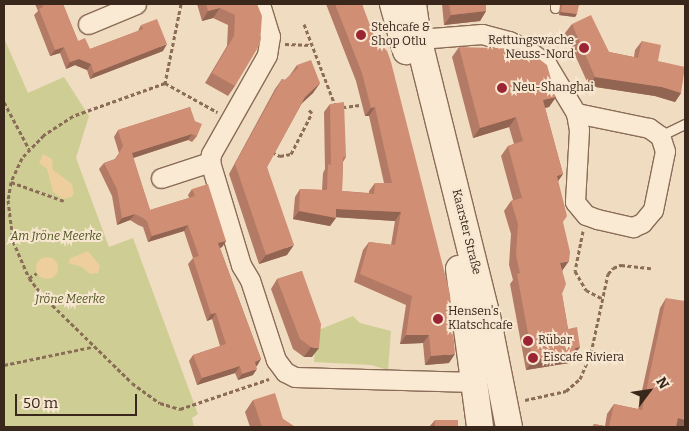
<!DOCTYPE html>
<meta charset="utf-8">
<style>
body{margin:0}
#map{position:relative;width:689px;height:431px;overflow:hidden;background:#f0dcc1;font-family:Bitter,serif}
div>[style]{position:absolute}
.green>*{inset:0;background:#cece94}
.sand>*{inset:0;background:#edce9c}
.round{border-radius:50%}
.path>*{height:3px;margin-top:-1.5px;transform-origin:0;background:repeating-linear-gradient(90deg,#8a6c57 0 4px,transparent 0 6.5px)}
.roads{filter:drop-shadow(1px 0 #8a6c57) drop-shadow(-1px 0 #8a6c57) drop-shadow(0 1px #8a6c57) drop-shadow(0 -1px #8a6c57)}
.service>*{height:9px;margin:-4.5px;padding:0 4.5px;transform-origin:4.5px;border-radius:4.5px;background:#faead4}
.minor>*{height:19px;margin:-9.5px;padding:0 9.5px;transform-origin:9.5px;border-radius:9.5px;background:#faead4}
.secondary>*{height:26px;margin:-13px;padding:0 13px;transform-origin:13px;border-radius:13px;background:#faead4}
.wall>*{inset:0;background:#b37b65}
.shaded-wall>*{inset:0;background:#926452}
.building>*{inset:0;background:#d08f75;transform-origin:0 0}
.dots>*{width:14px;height:14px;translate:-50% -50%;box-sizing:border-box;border:2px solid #f7e7d1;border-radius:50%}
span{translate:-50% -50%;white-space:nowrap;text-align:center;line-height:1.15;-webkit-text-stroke:4px #f7e7d1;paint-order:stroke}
.poi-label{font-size:12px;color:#39271c}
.left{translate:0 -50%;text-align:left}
.right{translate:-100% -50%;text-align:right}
.street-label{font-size:12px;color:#39271c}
.park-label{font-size:12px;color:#505622;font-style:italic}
.frame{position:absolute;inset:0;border:5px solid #39271c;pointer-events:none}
.north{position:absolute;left:624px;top:366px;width:50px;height:50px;-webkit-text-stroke:4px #f7e7d1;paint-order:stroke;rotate:59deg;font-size:14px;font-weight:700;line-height:20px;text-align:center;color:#39271c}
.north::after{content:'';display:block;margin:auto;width:18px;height:22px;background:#39271c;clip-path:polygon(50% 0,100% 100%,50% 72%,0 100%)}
.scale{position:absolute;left:15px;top:394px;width:122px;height:22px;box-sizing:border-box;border:2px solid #39271c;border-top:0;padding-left:6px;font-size:15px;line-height:18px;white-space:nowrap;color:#39271c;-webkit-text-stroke:4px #f7e7d1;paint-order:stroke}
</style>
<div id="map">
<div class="green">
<i style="clip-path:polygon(4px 38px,28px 93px,64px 77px,89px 116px,76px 158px,109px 247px,133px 238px,198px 414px,192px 418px,194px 427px,4px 427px)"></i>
<i style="clip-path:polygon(353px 316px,360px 323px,391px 331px,388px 370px,371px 365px,314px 362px,316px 331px)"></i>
</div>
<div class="sand">
<i style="clip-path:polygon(43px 154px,52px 159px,53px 170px,72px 184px,74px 194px,71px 197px,63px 199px,53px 192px,47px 169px,39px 163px)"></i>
<i style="clip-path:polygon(88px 251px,100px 266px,98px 273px,90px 274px,82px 267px,68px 263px,71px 258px)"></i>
<i class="round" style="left:36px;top:257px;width:22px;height:22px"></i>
</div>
<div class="path">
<i style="left:181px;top:4px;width:81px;rotate:101.4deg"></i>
<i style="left:165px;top:83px;width:98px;rotate:160.3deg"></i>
<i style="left:73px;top:116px;width:35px;rotate:147deg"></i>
<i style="left:44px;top:135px;width:32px;rotate:134deg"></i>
<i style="left:22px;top:158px;width:26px;rotate:115deg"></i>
<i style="left:11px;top:182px;width:18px;rotate:99deg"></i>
<i style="left:8px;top:200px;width:41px;rotate:83deg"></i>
<i style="left:13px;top:241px;width:40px;rotate:66.6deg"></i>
<i style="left:29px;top:278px;width:23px;rotate:52deg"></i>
<i style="left:43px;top:296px;width:124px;rotate:44.3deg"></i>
<i style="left:132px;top:383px;width:34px;rotate:36deg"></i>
<i style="left:160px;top:403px;width:21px;rotate:17deg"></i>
<i style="left:180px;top:409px;width:94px;rotate:-18.6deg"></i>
<i style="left:304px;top:24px;width:90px;rotate:69.1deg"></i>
<i style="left:336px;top:108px;width:26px;rotate:-7deg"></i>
<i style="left:285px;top:44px;width:27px;rotate:2deg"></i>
<i style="left:165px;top:83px;width:60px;rotate:29.1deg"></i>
<i style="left:4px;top:102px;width:53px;rotate:62deg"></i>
<i style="left:272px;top:152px;width:9px;rotate:27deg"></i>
<i style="left:280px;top:156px;width:11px;rotate:-10deg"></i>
<i style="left:291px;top:154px;width:46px;rotate:-62.9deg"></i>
<i style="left:312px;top:113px;width:6px;rotate:-135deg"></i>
<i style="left:11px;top:182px;width:56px;rotate:19.7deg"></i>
<i style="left:583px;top:231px;width:41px;rotate:101.3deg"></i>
<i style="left:575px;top:271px;width:22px;rotate:60deg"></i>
<i style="left:586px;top:290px;width:19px;rotate:28deg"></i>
<i style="left:29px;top:278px;width:9px;rotate:-32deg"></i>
<i style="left:4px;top:365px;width:90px;rotate:-11.6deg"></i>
<i style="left:525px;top:400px;width:42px;rotate:-12.4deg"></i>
<i style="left:566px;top:391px;width:18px;rotate:-41deg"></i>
<i style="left:580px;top:379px;width:28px;rotate:-67deg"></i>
<i style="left:591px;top:353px;width:81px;rotate:-77.9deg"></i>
<i style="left:608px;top:274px;width:8px;rotate:-50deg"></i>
<i style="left:613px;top:268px;width:9px;rotate:-21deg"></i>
<i style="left:621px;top:265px;width:30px;rotate:6deg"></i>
</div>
<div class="roads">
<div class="service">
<i style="left:555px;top:8px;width:4px;rotate:-90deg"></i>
<i style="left:660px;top:136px;width:28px;rotate:-26deg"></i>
</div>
<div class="minor">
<i style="left:260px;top:4px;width:34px;rotate:73deg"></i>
<i style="left:270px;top:36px;width:19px;rotate:99deg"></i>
<i style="left:267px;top:55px;width:114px;rotate:119.5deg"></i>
<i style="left:211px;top:154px;width:8px;rotate:97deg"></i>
<i style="left:210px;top:162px;width:108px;rotate:73.2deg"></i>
<i style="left:241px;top:265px;width:17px;rotate:59deg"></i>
<i style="left:250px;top:280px;width:84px;rotate:72deg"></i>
<i style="left:276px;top:360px;width:15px;rotate:53deg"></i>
<i style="left:285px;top:372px;width:11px;rotate:27deg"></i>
<i style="left:295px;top:377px;width:179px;rotate:1.6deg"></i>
<i style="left:88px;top:24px;width:52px;rotate:-22.6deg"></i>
<i style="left:407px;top:40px;width:75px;rotate:-4.6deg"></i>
<i style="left:482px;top:34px;width:28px;rotate:15deg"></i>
<i style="left:509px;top:41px;width:21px;rotate:25deg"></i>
<i style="left:528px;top:50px;width:24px;rotate:38deg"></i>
<i style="left:547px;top:65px;width:56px;rotate:58.9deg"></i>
<i style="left:576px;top:113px;width:17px;rotate:80deg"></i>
<i style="left:579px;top:130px;width:72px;rotate:93.2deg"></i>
<i style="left:575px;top:202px;width:17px;rotate:50deg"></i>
<i style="left:586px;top:215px;width:12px;rotate:20deg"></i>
<i style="left:597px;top:219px;width:37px;rotate:13deg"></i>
<i style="left:633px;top:227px;width:10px;rotate:-24deg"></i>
<i style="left:642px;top:223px;width:17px;rotate:-50deg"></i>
<i style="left:653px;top:210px;width:60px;rotate:-78.5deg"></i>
<i style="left:665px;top:151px;width:16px;rotate:-108deg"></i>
<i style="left:660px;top:136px;width:14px;rotate:-144deg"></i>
<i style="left:649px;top:128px;width:75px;rotate:-168.4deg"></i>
<i style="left:161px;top:178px;width:52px;rotate:-18.1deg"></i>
</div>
<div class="secondary">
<i style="left:393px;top:4px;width:49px;rotate:74.5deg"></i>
<i style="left:413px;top:4px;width:34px;rotate:82deg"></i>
<i style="left:418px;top:38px;width:286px;rotate:76.1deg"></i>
<i style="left:487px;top:316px;width:113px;rotate:78.8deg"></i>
<i style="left:459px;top:269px;width:159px;rotate:82.4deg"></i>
</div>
</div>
<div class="wall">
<i style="clip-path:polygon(35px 4px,63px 4px,78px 41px,90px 49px,138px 31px,141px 25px,163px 51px,90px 79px,87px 70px,75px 65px,66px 69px,60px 53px,50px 56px,34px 15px,38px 11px)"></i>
<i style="clip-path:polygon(197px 4px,257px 4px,235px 86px,228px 96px,205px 83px,227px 46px,228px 25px,213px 18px,202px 21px)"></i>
<i style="clip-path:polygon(326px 4px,362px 4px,449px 363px,425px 365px,423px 343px,400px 344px,406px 305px,354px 282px,363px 250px,369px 242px,391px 245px,395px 221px,336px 217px,330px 226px,293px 219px,295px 197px,300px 189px,322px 190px,323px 173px,325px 169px,324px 112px,330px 104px,346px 157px,343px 162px,342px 191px,369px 193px,369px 191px,375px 183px,384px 183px,369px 116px,365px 116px,356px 81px)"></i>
<i style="clip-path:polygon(442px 4px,486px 4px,486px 11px,480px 21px,444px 25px)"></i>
<i style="clip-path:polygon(560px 4px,579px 4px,575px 17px,559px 15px)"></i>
<i style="clip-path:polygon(572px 24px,609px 52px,634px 57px,635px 50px,642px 41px,681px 93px,675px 102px,655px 96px,589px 86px,565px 33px)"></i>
<i style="clip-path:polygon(459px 47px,556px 97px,549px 107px,545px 108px,563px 174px,558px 181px,563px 222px,562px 294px,568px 329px,580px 347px,569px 363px,526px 370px,510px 284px,513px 280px,509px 265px,511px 234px,504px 211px,511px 201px,513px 200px,501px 156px,508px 146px,514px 144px,509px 127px,473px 138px,452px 57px)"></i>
<i style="clip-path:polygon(297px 65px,320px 83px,313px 93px,302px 103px,267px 167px,287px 255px,259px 264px,229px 174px,275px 89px,282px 79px,285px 80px,290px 75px)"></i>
<i style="clip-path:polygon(190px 107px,197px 136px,192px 142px,188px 140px,133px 158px,150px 210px,189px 198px,188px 195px,192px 189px,226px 241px,222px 247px,220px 248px,261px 359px,256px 366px,253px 375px,238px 380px,235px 373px,197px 385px,189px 361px,193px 355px,220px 346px,212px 319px,207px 321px,188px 264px,193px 258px,184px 231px,148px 242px,143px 227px,138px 225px,130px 220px,117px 225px,112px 196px,99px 169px,104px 163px,115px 159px,119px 153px,114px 137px,118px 130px)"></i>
<i style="clip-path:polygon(302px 271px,312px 357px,304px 357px,293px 349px,271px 289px,277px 279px)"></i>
<i style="clip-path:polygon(666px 298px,685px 427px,592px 427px,594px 424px,605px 426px,607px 414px,614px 404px,638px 409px,660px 308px)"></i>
<i style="clip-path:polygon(253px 400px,283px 419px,295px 427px,250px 427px,245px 412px)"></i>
<i style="clip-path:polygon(435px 420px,458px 427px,429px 427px)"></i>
</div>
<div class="shaded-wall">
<i style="clip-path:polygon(220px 8px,213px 18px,202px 21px,208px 11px)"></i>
<i style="clip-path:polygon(486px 11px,480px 21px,444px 25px,451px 15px)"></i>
<i style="clip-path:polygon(561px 12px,577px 14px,575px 17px,559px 15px)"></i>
<i style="clip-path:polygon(167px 44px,163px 51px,90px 79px,94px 73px)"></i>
<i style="clip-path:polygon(64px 47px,60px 53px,50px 56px,55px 50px)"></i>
<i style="clip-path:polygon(79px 59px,91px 64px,87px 70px,75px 65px,66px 69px,70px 62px)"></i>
<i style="clip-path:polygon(595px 77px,662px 87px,681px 93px,675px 102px,655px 96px,589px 86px)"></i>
<i style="clip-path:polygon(320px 83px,313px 93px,298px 107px,305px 97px)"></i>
<i style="clip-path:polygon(556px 97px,549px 107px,536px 110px,543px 100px)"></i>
<i style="clip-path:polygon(375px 107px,369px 116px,365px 116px,371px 108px)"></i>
<i style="clip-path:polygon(516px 117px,509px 127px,473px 138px,480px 128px)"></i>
<i style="clip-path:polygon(192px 134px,188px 140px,127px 160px,132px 153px)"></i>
<i style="clip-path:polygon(563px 174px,556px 184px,557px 176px)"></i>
<i style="clip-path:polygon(336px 209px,401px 212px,395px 221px,332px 217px,336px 218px,330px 226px,293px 219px,299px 211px)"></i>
<i style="clip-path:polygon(135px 214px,130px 220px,117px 225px,122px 218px)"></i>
<i style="clip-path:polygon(188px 225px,184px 231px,148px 242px,152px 236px)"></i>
<i style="clip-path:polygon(226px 241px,222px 247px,214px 250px,218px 243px)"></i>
<i style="clip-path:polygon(294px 245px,287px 255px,259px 264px,266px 255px)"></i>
<i style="clip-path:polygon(569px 261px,562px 271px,560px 263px)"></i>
<i style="clip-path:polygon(216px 313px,212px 319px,207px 321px,211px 314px)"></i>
<i style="clip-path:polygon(406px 335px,429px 335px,423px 343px,400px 344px)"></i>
<i style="clip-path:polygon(311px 347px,319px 348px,312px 357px,304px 357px)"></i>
<i style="clip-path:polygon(580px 347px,569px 363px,526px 370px,533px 360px)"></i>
<i style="clip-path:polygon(455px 354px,449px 363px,425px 365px,431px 356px)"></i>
<i style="clip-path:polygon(261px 359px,257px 366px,250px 368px,255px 362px)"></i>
<i style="clip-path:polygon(240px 366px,235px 373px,197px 385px,202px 378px)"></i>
<i style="clip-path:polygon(257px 369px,253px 375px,238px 380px,242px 374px)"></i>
<i style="clip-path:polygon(678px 418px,685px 420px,685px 427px,671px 427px)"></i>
</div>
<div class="building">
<i style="clip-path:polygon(42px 4px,63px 4px,78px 41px,85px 38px,90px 49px,143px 29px,141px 25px,157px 19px,167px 44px,94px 73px,91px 64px,79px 59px,70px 62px,64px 47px,55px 50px,39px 9px,43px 7px)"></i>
<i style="clip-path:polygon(206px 4px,257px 4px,262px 16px,260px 44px,235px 86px,212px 73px,234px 36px,235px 15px,220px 8px,208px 11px)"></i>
<i style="clip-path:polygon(335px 4px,362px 4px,377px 44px,384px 42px,391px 62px,450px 294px,455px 354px,431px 356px,429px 335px,406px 335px,412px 296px,360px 274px,369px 242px,395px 245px,401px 212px,336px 209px,336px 218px,299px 211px,300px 189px,327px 190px,328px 164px,331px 165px,330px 104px,344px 102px,346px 157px,343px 157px,342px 191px,374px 194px,375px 183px,392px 183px,375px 107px,371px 108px,362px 73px)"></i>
<i style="clip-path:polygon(449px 4px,486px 4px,486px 11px,451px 15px)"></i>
<i style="clip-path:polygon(562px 4px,579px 4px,577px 14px,561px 12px)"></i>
<i style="clip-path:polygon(591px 15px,609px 52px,638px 58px,642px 41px,661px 45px,658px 61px,685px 67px,681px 93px,662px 87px,595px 77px,572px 24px)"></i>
<i style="clip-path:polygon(459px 47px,526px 49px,547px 65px,556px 97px,543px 100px,563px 174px,557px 176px,567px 216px,563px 222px,570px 252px,569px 261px,560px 263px,566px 284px,562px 294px,568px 329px,577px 327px,580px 347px,575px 348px,576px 353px,533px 360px,517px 274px,520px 273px,516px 255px,518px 224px,511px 201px,522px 198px,508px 146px,523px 141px,516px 117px,480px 128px)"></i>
<i style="clip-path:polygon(311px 60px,320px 83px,305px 97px,267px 167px,294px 245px,266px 255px,235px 164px,282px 79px,285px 80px,298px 68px,297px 65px)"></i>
<i style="clip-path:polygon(190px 107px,195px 121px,202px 124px,197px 136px,192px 134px,132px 153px,150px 210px,195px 196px,192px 189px,208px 184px,226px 241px,218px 243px,261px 359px,255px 362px,257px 369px,242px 374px,240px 366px,202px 378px,193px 355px,226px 344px,216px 313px,211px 314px,193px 258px,199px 256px,188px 225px,152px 236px,147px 221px,143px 218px,135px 214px,122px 218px,117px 189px,104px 163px,116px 159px,123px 146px,118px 130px)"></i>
<i style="clip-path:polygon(302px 271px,321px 324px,319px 348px,311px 347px,300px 339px,277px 279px)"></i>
<i style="clip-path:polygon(666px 298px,685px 301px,685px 420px,678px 418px,676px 427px,609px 427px,614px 404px,642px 410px)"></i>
<i style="clip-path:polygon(275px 393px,283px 419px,295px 427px,262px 427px,253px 400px)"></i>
<i style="left:435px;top:420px;width:23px;height:7px"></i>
<i style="clip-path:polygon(594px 424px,609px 427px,593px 427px)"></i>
</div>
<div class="dots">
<i style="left:361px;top:35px;background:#9c2534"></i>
<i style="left:584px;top:48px;background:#9c2534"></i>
<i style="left:502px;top:88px;background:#9c2534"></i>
<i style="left:438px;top:319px;background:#9c2534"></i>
<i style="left:528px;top:341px;background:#9c2534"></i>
<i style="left:533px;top:358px;background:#9c2534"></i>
</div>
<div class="poi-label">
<span class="left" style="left:371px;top:35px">Stehcafe &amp;<br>Shop Otlu</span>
<span class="right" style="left:574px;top:48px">Rettungswache<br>Neuss-Nord</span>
<span class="left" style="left:512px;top:88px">Neu-Shanghai</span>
<span class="left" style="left:448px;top:319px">Hensen's<br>Klatschcafe</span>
<span class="left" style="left:538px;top:341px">Rübar</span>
<span class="left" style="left:543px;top:358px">Eiscafe Riviera</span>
</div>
<div class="street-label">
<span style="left:466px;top:232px;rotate:76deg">Kaarster Straße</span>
</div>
<div class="park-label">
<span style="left:56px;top:237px">Am Jröne Meerke</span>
<span style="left:70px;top:300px">Jröne Meerke</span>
</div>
<div class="frame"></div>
<div class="north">N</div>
<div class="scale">50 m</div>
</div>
